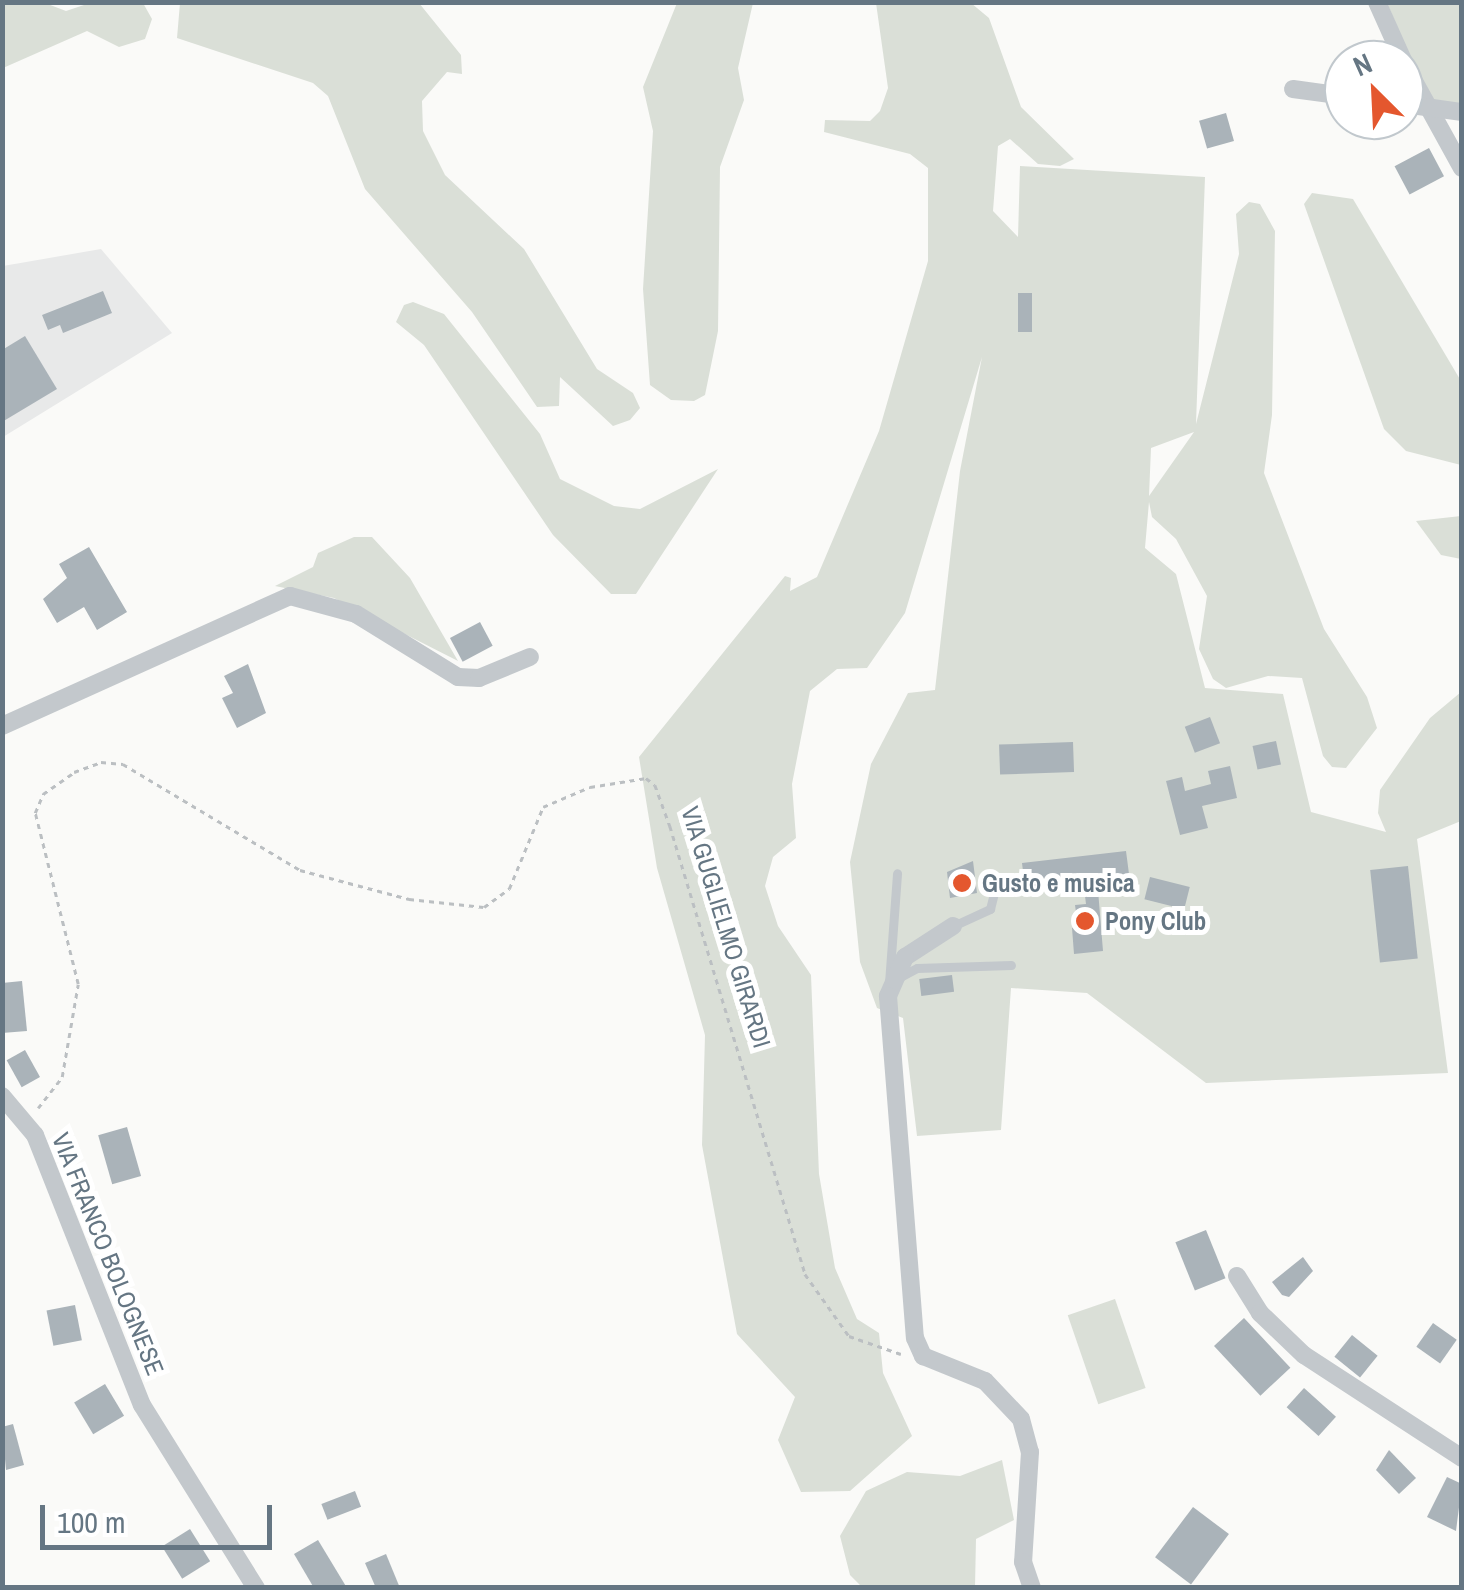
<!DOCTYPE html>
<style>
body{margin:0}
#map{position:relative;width:1464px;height:1590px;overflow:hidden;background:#fafaf8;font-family:"Archivo Narrow",sans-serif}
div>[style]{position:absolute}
.built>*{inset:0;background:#e8e9e9}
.green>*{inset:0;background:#dadfd7;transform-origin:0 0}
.building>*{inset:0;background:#aab3b9;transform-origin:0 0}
.path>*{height:2.5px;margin-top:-1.25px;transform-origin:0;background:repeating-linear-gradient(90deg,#bbbfc2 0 5px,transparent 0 10px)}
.service>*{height:9px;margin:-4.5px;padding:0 4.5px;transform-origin:4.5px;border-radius:4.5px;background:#c3c8cc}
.minor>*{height:18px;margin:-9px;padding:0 9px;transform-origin:9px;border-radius:9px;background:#c3c8cc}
.dots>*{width:28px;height:28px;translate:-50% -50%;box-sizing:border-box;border:5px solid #fff;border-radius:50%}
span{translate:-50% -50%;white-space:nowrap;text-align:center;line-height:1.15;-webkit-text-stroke:10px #fff;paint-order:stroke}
.poi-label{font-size:25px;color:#657683;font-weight:700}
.left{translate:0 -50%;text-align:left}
.street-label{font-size:25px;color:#657683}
.frame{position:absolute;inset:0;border:5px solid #657683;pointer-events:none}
.north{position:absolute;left:1324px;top:40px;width:100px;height:100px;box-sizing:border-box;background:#fff;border:2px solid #c1c8cd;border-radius:50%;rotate:336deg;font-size:28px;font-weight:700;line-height:40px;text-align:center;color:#657683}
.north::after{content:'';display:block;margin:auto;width:35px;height:45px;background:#e4572e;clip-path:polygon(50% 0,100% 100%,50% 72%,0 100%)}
.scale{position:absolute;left:40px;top:1505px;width:232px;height:45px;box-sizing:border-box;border:5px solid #657683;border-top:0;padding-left:12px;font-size:30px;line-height:35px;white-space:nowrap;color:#657683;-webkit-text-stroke:8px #fff;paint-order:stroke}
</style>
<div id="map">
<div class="built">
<i style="clip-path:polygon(101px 249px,172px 333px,3px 437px,3px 266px)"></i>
</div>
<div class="green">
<i style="clip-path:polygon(2px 3px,45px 3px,66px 11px,90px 3px,143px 3px,152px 19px,145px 39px,119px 47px,87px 31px,3px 68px)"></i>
<i style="clip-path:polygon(180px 3px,419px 3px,461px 55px,462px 74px,447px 72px,422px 101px,423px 131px,445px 175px,524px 249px,597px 369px,633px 393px,640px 408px,630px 420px,613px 426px,560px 377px,559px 406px,537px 407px,472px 312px,365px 189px,328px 96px,313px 83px,177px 38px)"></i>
<i style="clip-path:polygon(677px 3px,753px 3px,738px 68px,744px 100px,720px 167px,718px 331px,705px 395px,694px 401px,671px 400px,650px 385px,643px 289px,653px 131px,643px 87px)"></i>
<i style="clip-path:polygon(evenodd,876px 3px,971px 3px,989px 18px,1021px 107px,1074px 159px,1060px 166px,1038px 164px,1010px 139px,998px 146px,993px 211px,1018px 237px,1020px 166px,1205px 177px,1196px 424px,1239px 254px,1236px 214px,1249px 202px,1260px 204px,1275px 231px,1272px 415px,1264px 473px,1324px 629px,1367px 697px,1377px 728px,1346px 768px,1332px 767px,1323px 756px,1302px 678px,1268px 676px,1226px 688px,1213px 679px,1199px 649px,1207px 596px,1176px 539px,1152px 517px,1149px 502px,1145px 548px,1176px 574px,1205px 688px,1283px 694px,1311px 812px,1386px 832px,1378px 813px,1380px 790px,1430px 718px,1461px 692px,1461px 821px,1417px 839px,1448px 1073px,1206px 1083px,1087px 993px,1011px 988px,1001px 1130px,917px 1136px,903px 1018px,877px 1008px,860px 962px,850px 862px,871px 764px,908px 693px,935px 690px,960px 471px,982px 357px,905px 613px,867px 668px,837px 669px,810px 691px,792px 784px,796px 838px,773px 857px,765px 886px,778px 926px,811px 975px,819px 1174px,835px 1268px,857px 1319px,879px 1333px,883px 1373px,912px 1436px,850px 1491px,801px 1492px,778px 1440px,795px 1397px,737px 1334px,702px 1145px,705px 1035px,657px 868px,639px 757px,785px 576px,791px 578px,790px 591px,817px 577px,879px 431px,928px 261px,928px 168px,910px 154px,824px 132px,825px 120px,870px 121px,880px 111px,888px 88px,876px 3px,1194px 432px,1149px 496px,1151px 448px,1194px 432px)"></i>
<i style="clip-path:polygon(1387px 3px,1461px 3px,1461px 104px,1429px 101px)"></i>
<i style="clip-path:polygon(1312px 193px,1353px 199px,1461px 381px,1461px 465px,1406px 451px,1384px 429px,1304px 204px)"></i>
<i style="clip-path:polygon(413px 302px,444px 314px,540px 434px,560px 479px,614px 506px,640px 509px,718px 469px,636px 594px,611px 594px,553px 535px,424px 345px,396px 322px,404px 305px)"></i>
<i style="clip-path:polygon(1461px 516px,1461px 559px,1441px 555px,1416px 521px)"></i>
<i style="clip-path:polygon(354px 537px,372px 537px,410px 578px,458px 661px,334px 598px,275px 586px,313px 567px,318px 553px)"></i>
<i style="left:1115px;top:1299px;width:94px;height:50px;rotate:71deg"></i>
<i style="clip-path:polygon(1002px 1460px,1014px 1520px,976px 1539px,975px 1587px,862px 1587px,850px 1575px,840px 1536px,866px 1491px,907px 1472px,960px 1476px)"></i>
</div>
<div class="building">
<i style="left:1226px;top:113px;width:29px;height:28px;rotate:74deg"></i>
<i style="left:1429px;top:148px;width:32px;height:39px;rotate:62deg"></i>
<i style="clip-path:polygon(103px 291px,112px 313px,63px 333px,60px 325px,48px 330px,42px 315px)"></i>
<i style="left:1018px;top:293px;width:14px;height:39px"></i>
<i style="clip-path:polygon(25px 336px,57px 389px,2px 422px,2px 350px)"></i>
<i style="clip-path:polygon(89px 547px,127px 612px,97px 630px,84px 607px,57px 623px,43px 599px,67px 578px,59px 564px)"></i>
<i style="left:480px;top:622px;width:27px;height:34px;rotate:62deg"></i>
<i style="clip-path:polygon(248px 664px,266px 713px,237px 728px,222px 698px,233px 693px,224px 676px)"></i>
<i style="left:1210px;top:717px;width:28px;height:27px;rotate:69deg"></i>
<i style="left:1276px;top:741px;width:24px;height:24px;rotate:78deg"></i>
<i style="left:1073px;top:742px;width:30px;height:74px;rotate:88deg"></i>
<i style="clip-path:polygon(1230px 766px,1237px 798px,1202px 806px,1208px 828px,1180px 835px,1166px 781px,1182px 777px,1185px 791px,1211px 784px,1208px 771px)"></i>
<i style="clip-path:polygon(1126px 851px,1129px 874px,1097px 878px,1103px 951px,1074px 954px,1072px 928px,1078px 927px,1075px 905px,1086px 904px,1083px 880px,1025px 887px,1022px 863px)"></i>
<i style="clip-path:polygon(973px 861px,977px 893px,950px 898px,947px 872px)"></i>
<i style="left:1408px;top:866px;width:93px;height:38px;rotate:84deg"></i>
<i style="left:1150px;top:877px;width:41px;height:23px;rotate:14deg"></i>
<i style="left:952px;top:975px;width:17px;height:33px;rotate:83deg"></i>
<i style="clip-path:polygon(22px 981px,27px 1031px,2px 1033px,2px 983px)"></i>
<i style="left:25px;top:1050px;width:31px;height:21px;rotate:61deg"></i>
<i style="left:127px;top:1127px;width:51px;height:30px;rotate:74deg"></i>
<i style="left:1206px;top:1230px;width:52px;height:33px;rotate:68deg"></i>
<i style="clip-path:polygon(1303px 1257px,1313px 1271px,1289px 1297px,1282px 1295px,1272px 1282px)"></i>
<i style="left:75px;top:1305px;width:36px;height:29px;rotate:79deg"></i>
<i style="left:1244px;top:1318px;width:68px;height:41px;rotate:47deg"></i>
<i style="left:1433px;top:1323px;width:29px;height:29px;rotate:35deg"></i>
<i style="left:1352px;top:1335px;width:33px;height:28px;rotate:39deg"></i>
<i style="left:105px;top:1384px;width:37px;height:36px;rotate:59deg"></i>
<i style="left:1304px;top:1388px;width:43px;height:26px;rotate:42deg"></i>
<i style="clip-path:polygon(13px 1424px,24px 1465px,6px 1470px,2px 1427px)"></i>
<i style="clip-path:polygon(1389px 1450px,1416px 1478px,1399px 1494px,1376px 1470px)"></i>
<i style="clip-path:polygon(1447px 1477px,1462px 1484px,1456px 1531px,1427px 1517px)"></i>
<i style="left:355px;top:1491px;width:17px;height:36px;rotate:69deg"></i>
<i style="left:1193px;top:1507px;width:45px;height:63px;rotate:37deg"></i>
<i style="left:190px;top:1529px;width:38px;height:33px;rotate:58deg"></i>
<i style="clip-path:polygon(318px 1540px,347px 1588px,314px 1588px,294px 1554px)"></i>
<i style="clip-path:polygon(386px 1554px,400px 1588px,376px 1588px,365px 1563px)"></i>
</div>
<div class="path">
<i style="left:38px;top:1108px;width:39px;rotate:-52deg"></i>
<i style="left:62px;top:1077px;width:94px;rotate:-80.2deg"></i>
<i style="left:78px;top:984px;width:176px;rotate:-104.1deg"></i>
<i style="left:35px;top:813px;width:21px;rotate:-67deg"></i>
<i style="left:43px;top:794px;width:38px;rotate:-35deg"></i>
<i style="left:74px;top:772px;width:29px;rotate:-20deg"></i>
<i style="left:101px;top:762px;width:22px;rotate:5deg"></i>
<i style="left:123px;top:764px;width:206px;rotate:30.9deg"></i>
<i style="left:300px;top:870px;width:113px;rotate:14.9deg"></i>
<i style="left:409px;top:899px;width:75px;rotate:6.1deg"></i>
<i style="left:484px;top:907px;width:31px;rotate:-36deg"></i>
<i style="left:509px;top:889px;width:89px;rotate:-67.5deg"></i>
<i style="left:543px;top:807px;width:51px;rotate:-23.1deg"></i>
<i style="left:590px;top:787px;width:57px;rotate:-9.1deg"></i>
<i style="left:646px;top:778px;width:11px;rotate:38deg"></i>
<i style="left:655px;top:785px;width:44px;rotate:69.9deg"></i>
<i style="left:670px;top:826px;width:468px;rotate:73.2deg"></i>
<i style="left:805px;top:1274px;width:76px;rotate:54.6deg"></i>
<i style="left:849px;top:1336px;width:55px;rotate:19.1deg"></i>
</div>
<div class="service">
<i style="left:953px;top:926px;width:41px;rotate:-24.7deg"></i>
<i style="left:990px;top:909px;width:16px;rotate:-76deg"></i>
<i style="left:900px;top:977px;width:19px;rotate:-28deg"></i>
<i style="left:917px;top:968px;width:94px;rotate:-1.8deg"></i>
<i style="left:889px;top:983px;width:110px;rotate:-85.8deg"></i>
</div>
<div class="minor">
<i style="left:1377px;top:2px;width:64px;rotate:65.9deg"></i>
<i style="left:1404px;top:63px;width:120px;rotate:61.1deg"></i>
<i style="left:1293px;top:89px;width:51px;rotate:7.8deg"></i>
<i style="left:1404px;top:104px;width:59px;rotate:7.9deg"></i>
<i style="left:2px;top:726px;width:316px;rotate:-24.3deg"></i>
<i style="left:290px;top:596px;width:68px;rotate:15.3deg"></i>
<i style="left:356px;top:614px;width:120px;rotate:31.7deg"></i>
<i style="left:458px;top:677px;width:21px;rotate:3deg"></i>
<i style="left:479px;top:678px;width:55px;rotate:-22.4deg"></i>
<i style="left:953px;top:926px;width:57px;rotate:147.1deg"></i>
<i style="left:905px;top:957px;width:43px;rotate:113.6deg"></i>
<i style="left:888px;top:996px;width:343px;rotate:85.5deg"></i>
<i style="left:915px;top:1338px;width:20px;rotate:66deg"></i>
<i style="left:923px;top:1356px;width:67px;rotate:22deg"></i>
<i style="left:985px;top:1381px;width:52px;rotate:46.5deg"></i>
<i style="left:1021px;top:1419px;width:34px;rotate:75deg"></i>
<i style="left:1030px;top:1452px;width:110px;rotate:93.6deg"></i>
<i style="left:1023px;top:1562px;width:28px;rotate:71deg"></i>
<i style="left:2px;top:1096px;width:51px;rotate:49.8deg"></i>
<i style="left:35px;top:1135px;width:290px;rotate:68.4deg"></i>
<i style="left:142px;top:1405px;width:216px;rotate:58.1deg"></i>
<i style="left:1237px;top:1276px;width:44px;rotate:58.1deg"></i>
<i style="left:1260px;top:1313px;width:61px;rotate:43.7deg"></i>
<i style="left:1304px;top:1355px;width:189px;rotate:33.1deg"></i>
</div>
<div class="dots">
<i style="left:962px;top:883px;background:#e4572e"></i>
<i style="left:1085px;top:921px;background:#e4572e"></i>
</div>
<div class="poi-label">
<span class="left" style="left:982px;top:883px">Gusto e musica</span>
<span class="left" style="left:1105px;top:921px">Pony Club</span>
</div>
<div class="street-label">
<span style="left:726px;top:927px;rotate:73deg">VIA GUGLIELMO GIRARDI</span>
<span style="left:108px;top:1254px;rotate:68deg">VIA FRANCO BOLOGNESE</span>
</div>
<div class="frame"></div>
<div class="north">N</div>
<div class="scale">100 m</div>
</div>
